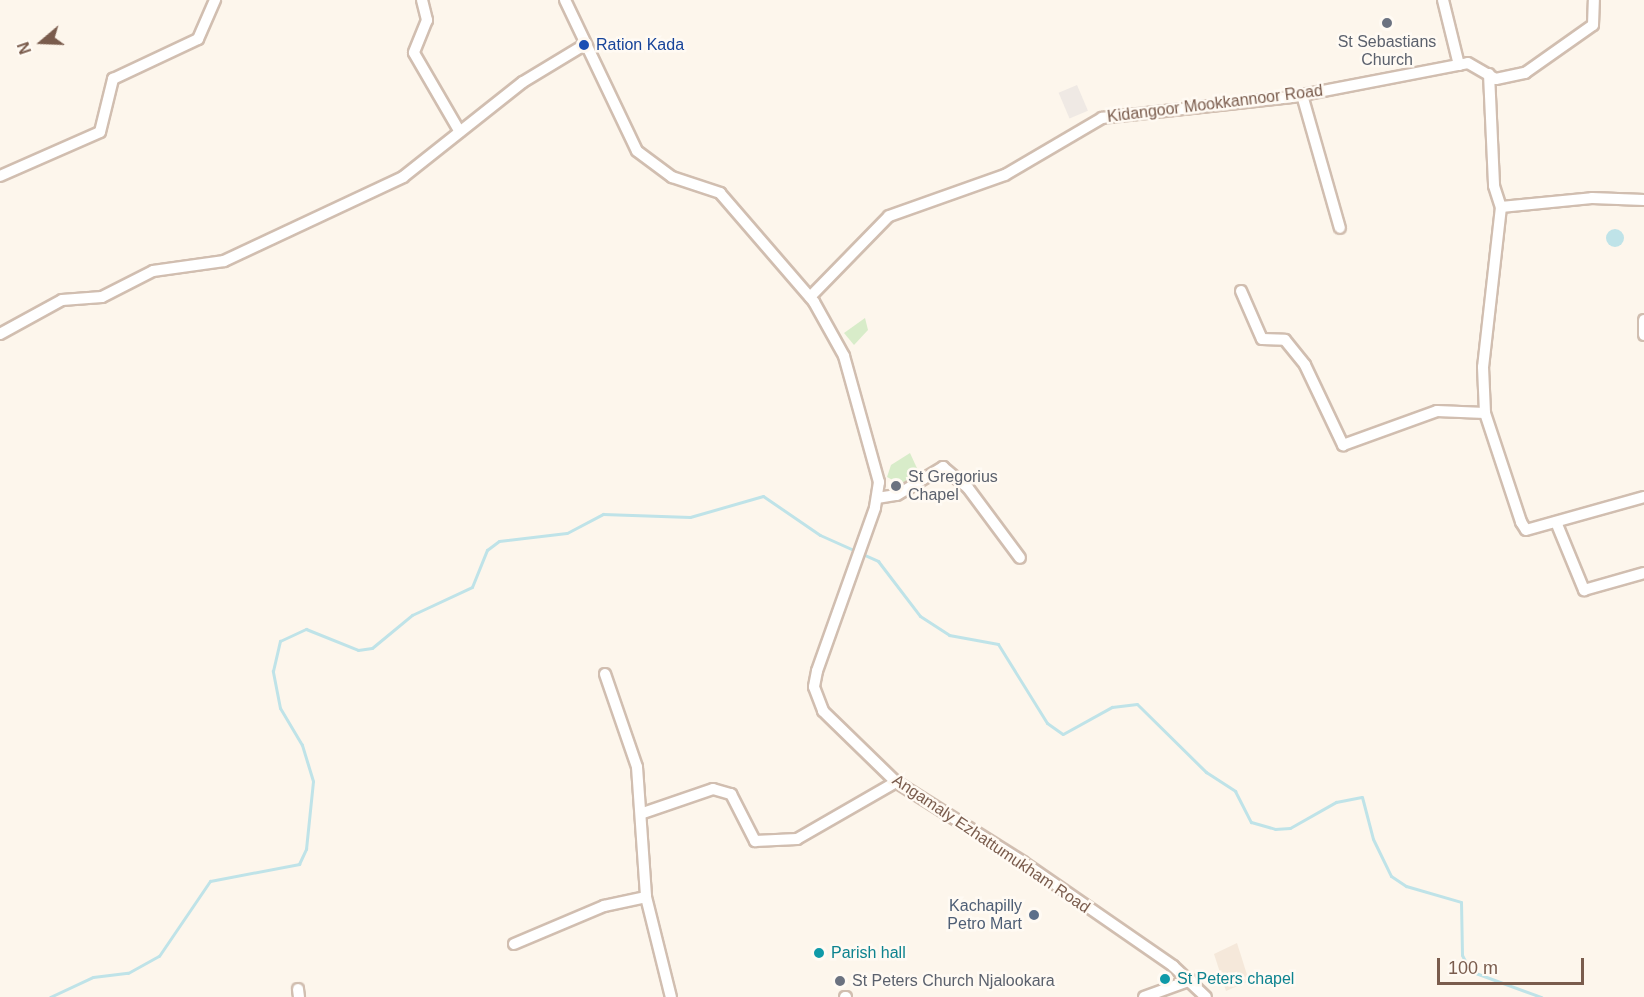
<!DOCTYPE html>
<style>
body{margin:0}
#map{position:relative;width:1644px;height:997px;overflow:hidden;background:#fdf6ec;font-family:Helvetica,sans-serif}
div>[style]{position:absolute}
.residential>*{inset:0;background:#f5e8da}
.industrial>*{inset:0;background:#efe9e4;transform-origin:0 0}
.green>*{inset:0;background:#d8ecc9}
.water>*{inset:0;background:#bfe3e8}
.round{border-radius:50%}
.stream>*{height:3px;margin:-1.5px;padding:0 1.5px;transform-origin:1.5px;border-radius:1.5px;background:#bfe3e8}
.roads{filter:drop-shadow(2px 0 #d1beb0) drop-shadow(-2px 0 #d1beb0) drop-shadow(0 2px #d1beb0) drop-shadow(0 -2px #d1beb0)}
.minor>*{height:10px;margin:-5px;padding:0 5px;transform-origin:5px;border-radius:5px;background:#fff}
.dots>*{width:16px;height:16px;translate:-50% -50%;box-sizing:border-box;border:3px solid #fffaf3;border-radius:50%}
span{translate:-50% -50%;white-space:nowrap;text-align:center;line-height:1.15;-webkit-text-stroke:5px #fffaf3;paint-order:stroke}
.worship-label{font-size:16px;color:#5b616d}
.left{translate:0 -50%;text-align:left}
.transit-label{font-size:16px;color:#164399}
.street-label{font-size:16px;color:#7a5c4d}
.service-label{font-size:16px;color:#4e5e75}
.right{translate:-100% -50%;text-align:right}
.culture-label{font-size:16px;color:#0d838f}
.north{position:absolute;left:12px;top:12px;width:60px;height:60px;-webkit-text-stroke:4px #fffaf3;paint-order:stroke;rotate:251deg;font-size:16px;font-weight:700;line-height:24px;text-align:center;color:#7a5c4d}
.north::after{content:'';display:block;margin:auto;width:21px;height:27px;background:#7a5c4d;clip-path:polygon(50% 0,100% 100%,50% 72%,0 100%)}
.scale{position:absolute;left:1437px;top:958px;width:147px;height:27px;box-sizing:border-box;border:3px solid #7a5c4d;border-top:0;padding-left:8px;font-size:18px;line-height:21px;white-space:nowrap;color:#7a5c4d;-webkit-text-stroke:4px #fffaf3;paint-order:stroke}
</style>
<div id="map">
<div class="residential">
<i style="clip-path:polygon(1237px 943px,1249px 981px,1226px 991px,1214px 954px)"></i>
</div>
<div class="industrial">
<i style="left:1077px;top:85px;width:28px;height:20px;rotate:67deg"></i>
</div>
<div class="green">
<i style="clip-path:polygon(865px 318px,868px 330px,854px 345px,844px 333px)"></i>
<i style="clip-path:polygon(910px 453px,921px 477px,904px 486px,887px 477px,891px 465px)"></i>
</div>
<div class="water">
<i class="round" style="left:1606px;top:229px;width:18px;height:18px"></i>
</div>
<div class="stream">
<i style="left:50px;top:997px;width:47px;rotate:-24.9deg"></i>
<i style="left:93px;top:977px;width:35px;rotate:-7deg"></i>
<i style="left:128px;top:973px;width:35px;rotate:-29deg"></i>
<i style="left:159px;top:956px;width:91px;rotate:-55.8deg"></i>
<i style="left:210px;top:881px;width:91px;rotate:-10.8deg"></i>
<i style="left:299px;top:864px;width:17px;rotate:-65deg"></i>
<i style="left:306px;top:849px;width:68px;rotate:-84.1deg"></i>
<i style="left:313px;top:781px;width:38px;rotate:-107deg"></i>
<i style="left:302px;top:745px;width:43px;rotate:-120.7deg"></i>
<i style="left:280px;top:708px;width:38px;rotate:-101deg"></i>
<i style="left:273px;top:671px;width:31px;rotate:-77deg"></i>
<i style="left:280px;top:641px;width:29px;rotate:-25deg"></i>
<i style="left:306px;top:629px;width:56px;rotate:22deg"></i>
<i style="left:358px;top:650px;width:14px;rotate:-8deg"></i>
<i style="left:372px;top:648px;width:52px;rotate:-39.5deg"></i>
<i style="left:412px;top:615px;width:66px;rotate:-25deg"></i>
<i style="left:472px;top:587px;width:40px;rotate:-68deg"></i>
<i style="left:487px;top:550px;width:15px;rotate:-37deg"></i>
<i style="left:499px;top:541px;width:68px;rotate:-6.7deg"></i>
<i style="left:567px;top:533px;width:41px;rotate:-27.8deg"></i>
<i style="left:603px;top:514px;width:87px;rotate:2deg"></i>
<i style="left:690px;top:517px;width:76px;rotate:-16deg"></i>
<i style="left:763px;top:496px;width:69px;rotate:34.4deg"></i>
<i style="left:820px;top:535px;width:64px;rotate:24.1deg"></i>
<i style="left:878px;top:561px;width:69px;rotate:52.6deg"></i>
<i style="left:920px;top:616px;width:35px;rotate:33deg"></i>
<i style="left:949px;top:635px;width:50px;rotate:10.4deg"></i>
<i style="left:998px;top:644px;width:93px;rotate:58.2deg"></i>
<i style="left:1047px;top:723px;width:19px;rotate:35deg"></i>
<i style="left:1063px;top:734px;width:56px;rotate:-28.9deg"></i>
<i style="left:1112px;top:707px;width:25px;rotate:-7deg"></i>
<i style="left:1137px;top:704px;width:97px;rotate:44.6deg"></i>
<i style="left:1206px;top:772px;width:35px;rotate:33deg"></i>
<i style="left:1235px;top:791px;width:35px;rotate:63deg"></i>
<i style="left:1251px;top:822px;width:25px;rotate:16deg"></i>
<i style="left:1275px;top:829px;width:15px;rotate:-4deg"></i>
<i style="left:1290px;top:828px;width:53px;rotate:-29.5deg"></i>
<i style="left:1336px;top:802px;width:26px;rotate:-11deg"></i>
<i style="left:1362px;top:797px;width:43px;rotate:75.3deg"></i>
<i style="left:1373px;top:839px;width:41px;rotate:64.1deg"></i>
<i style="left:1391px;top:876px;width:18px;rotate:34deg"></i>
<i style="left:1406px;top:886px;width:57px;rotate:16.2deg"></i>
<i style="left:1461px;top:902px;width:53px;rotate:88.9deg"></i>
<i style="left:1462px;top:955px;width:18px;rotate:63deg"></i>
<i style="left:1470px;top:971px;width:76px;rotate:20.1deg"></i>
</div>
<div class="roads">
<div class="minor">
<i style="left:422px;top:0;width:21px;rotate:76deg"></i>
<i style="left:427px;top:20px;width:35px;rotate:112deg"></i>
<i style="left:414px;top:53px;width:91px;rotate:59.8deg"></i>
<i style="left:565px;top:0;width:167px;rotate:64.5deg"></i>
<i style="left:637px;top:151px;width:44px;rotate:36.6deg"></i>
<i style="left:672px;top:177px;width:51px;rotate:18.4deg"></i>
<i style="left:720px;top:193px;width:144px;rotate:49.2deg"></i>
<i style="left:814px;top:302px;width:62px;rotate:60.9deg"></i>
<i style="left:844px;top:356px;width:131px;rotate:74.5deg"></i>
<i style="left:879px;top:482px;width:26px;rotate:99deg"></i>
<i style="left:875px;top:508px;width:173px;rotate:109.6deg"></i>
<i style="left:817px;top:671px;width:16px;rotate:101deg"></i>
<i style="left:814px;top:687px;width:26px;rotate:69deg"></i>
<i style="left:823px;top:711px;width:102px;rotate:44.2deg"></i>
<i style="left:896px;top:782px;width:150px;rotate:32.2deg"></i>
<i style="left:1023px;top:862px;width:183px;rotate:34.7deg"></i>
<i style="left:1173px;top:966px;width:45px;rotate:43.2deg"></i>
<i style="left:1443px;top:0;width:67px;rotate:76.2deg"></i>
<i style="left:1489px;top:74px;width:112px;rotate:87.4deg"></i>
<i style="left:1494px;top:186px;width:22px;rotate:72deg"></i>
<i style="left:1501px;top:207px;width:91px;rotate:-5.6deg"></i>
<i style="left:1592px;top:198px;width:52px;rotate:2.2deg"></i>
<i style="left:1302px;top:95px;width:138px;rotate:74.1deg"></i>
<i style="left:0;top:176px;width:109px;rotate:-23.7deg"></i>
<i style="left:100px;top:132px;width:55px;rotate:-76.2deg"></i>
<i style="left:113px;top:79px;width:94px;rotate:-25.2deg"></i>
<i style="left:198px;top:39px;width:43px;rotate:-66.4deg"></i>
<i style="left:1501px;top:207px;width:161px;rotate:96.4deg"></i>
<i style="left:1483px;top:367px;width:46px;rotate:87.5deg"></i>
<i style="left:1485px;top:413px;width:115px;rotate:71.7deg"></i>
<i style="left:1521px;top:522px;width:9px;rotate:58deg"></i>
<i style="left:1526px;top:530px;width:123px;rotate:-15.6deg"></i>
<i style="left:1241px;top:291px;width:52px;rotate:66.4deg"></i>
<i style="left:1262px;top:339px;width:23px;rotate:2deg"></i>
<i style="left:1285px;top:340px;width:32px;rotate:51deg"></i>
<i style="left:1305px;top:365px;width:89px;rotate:64.6deg"></i>
<i style="left:1343px;top:445px;width:100px;rotate:-19.9deg"></i>
<i style="left:1437px;top:411px;width:48px;rotate:2.4deg"></i>
<i style="left:810px;top:297px;width:113px;rotate:-45.7deg"></i>
<i style="left:889px;top:216px;width:123px;rotate:-19.5deg"></i>
<i style="left:1005px;top:175px;width:113px;rotate:-30.4deg"></i>
<i style="left:1102px;top:118px;width:191px;rotate:-6.3deg"></i>
<i style="left:1292px;top:97px;width:179px;rotate:-10.9deg"></i>
<i style="left:1468px;top:63px;width:32px;rotate:30deg"></i>
<i style="left:1496px;top:79px;width:30px;rotate:-12deg"></i>
<i style="left:1525px;top:73px;width:83px;rotate:-35.2deg"></i>
<i style="left:1593px;top:25px;width:25px;rotate:-88deg"></i>
<i style="left:1644px;top:320px;width:15px;rotate:90deg"></i>
<i style="left:0;top:334px;width:71px;rotate:-28.7deg"></i>
<i style="left:62px;top:300px;width:40px;rotate:-4.3deg"></i>
<i style="left:102px;top:297px;width:57px;rotate:-27deg"></i>
<i style="left:153px;top:271px;width:72px;rotate:-8deg"></i>
<i style="left:224px;top:261px;width:198px;rotate:-25.1deg"></i>
<i style="left:403px;top:177px;width:153px;rotate:-38.4deg"></i>
<i style="left:523px;top:82px;width:71px;rotate:-31.2deg"></i>
<i style="left:877px;top:498px;width:20px;rotate:-9deg"></i>
<i style="left:897px;top:495px;width:54px;rotate:-31.3deg"></i>
<i style="left:943px;top:467px;width:33px;rotate:40deg"></i>
<i style="left:968px;top:488px;width:87px;rotate:53.4deg"></i>
<i style="left:1556px;top:522px;width:74px;rotate:67.6deg"></i>
<i style="left:1584px;top:590px;width:62px;rotate:-15.8deg"></i>
<i style="left:605px;top:674px;width:98px;rotate:71deg"></i>
<i style="left:637px;top:767px;width:130px;rotate:86deg"></i>
<i style="left:646px;top:897px;width:103px;rotate:76deg"></i>
<i style="left:643px;top:813px;width:74px;rotate:-18.9deg"></i>
<i style="left:713px;top:789px;width:19px;rotate:16deg"></i>
<i style="left:731px;top:794px;width:53px;rotate:62.9deg"></i>
<i style="left:755px;top:841px;width:42px;rotate:-2.7deg"></i>
<i style="left:797px;top:839px;width:114px;rotate:-29.9deg"></i>
<i style="left:514px;top:944px;width:98px;rotate:-22.9deg"></i>
<i style="left:604px;top:906px;width:43px;rotate:-12.1deg"></i>
<i style="left:298px;top:989px;width:8px;rotate:83deg"></i>
<i style="left:845px;top:997px;width:1px"></i>
<i style="left:1144px;top:997px;width:50px;rotate:-19.9deg"></i>
</div>
</div>
<div class="dots">
<i style="left:1387px;top:23px;background:#6b7280"></i>
<i style="left:584px;top:45px;background:#1a4fb4"></i>
<i style="left:896px;top:486px;background:#6b7280"></i>
<i style="left:1034px;top:915px;background:#5c6f8a"></i>
<i style="left:819px;top:953px;background:#0f9aa8"></i>
<i style="left:1165px;top:979px;background:#0f9aa8"></i>
<i style="left:840px;top:981px;background:#6b7280"></i>
</div>
<div class="worship-label">
<span style="left:1387px;top:51px">St Sebastians<br>Church</span>
<span class="left" style="left:908px;top:486px">St Gregorius<br>Chapel</span>
<span class="left" style="left:852px;top:981px">St Peters Church Njalookara</span>
</div>
<div class="transit-label">
<span class="left" style="left:596px;top:45px">Ration Kada</span>
</div>
<div class="street-label">
<span style="left:1215px;top:104px;rotate:-7deg">Kidangoor Mookkannoor Road</span>
<span style="left:991px;top:844px;rotate:34deg">Angamaly Ezhattumukham Road</span>
</div>
<div class="service-label">
<span class="right" style="left:1022px;top:915px">Kachapilly<br>Petro Mart</span>
</div>
<div class="culture-label">
<span class="left" style="left:831px;top:953px">Parish hall</span>
<span class="left" style="left:1177px;top:979px">St Peters chapel</span>
</div>
<div class="north">N</div>
<div class="scale">100 m</div>
</div>
